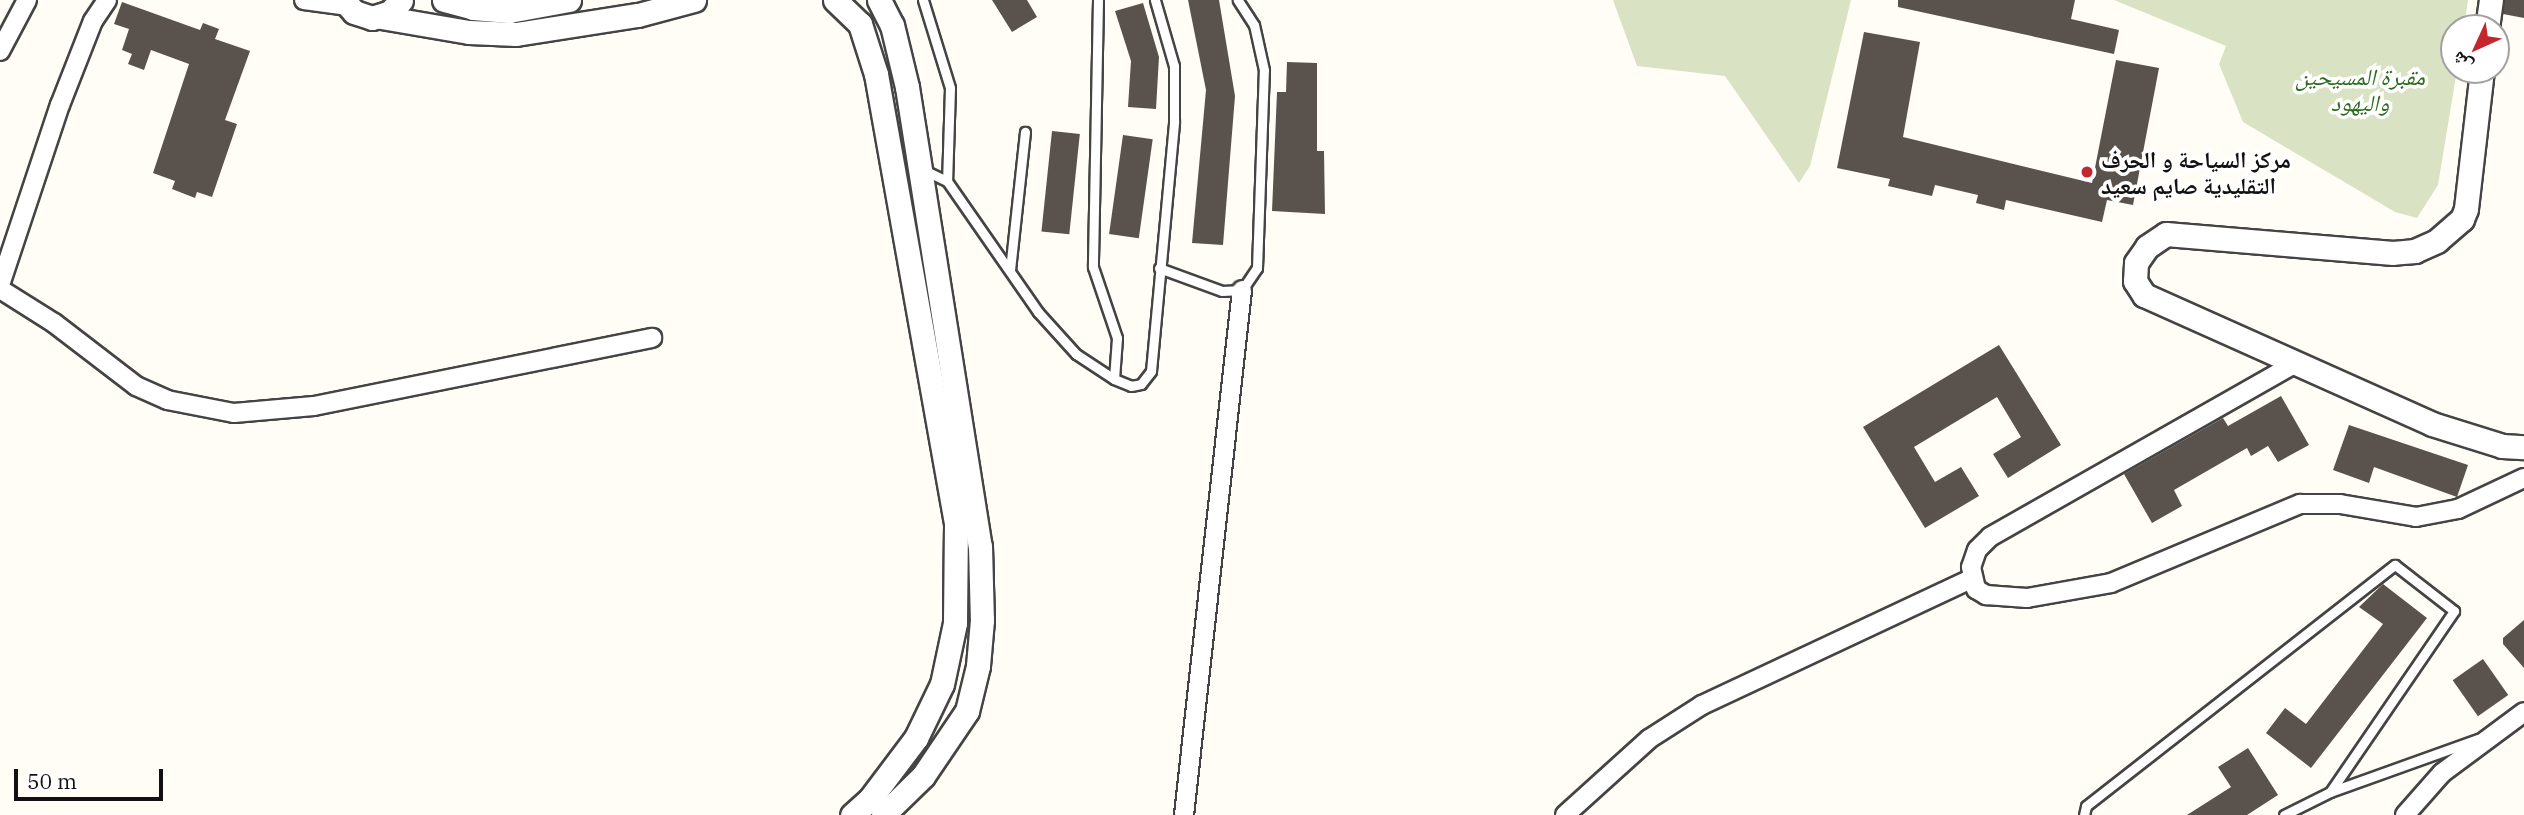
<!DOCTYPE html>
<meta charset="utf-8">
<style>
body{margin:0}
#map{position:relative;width:2524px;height:815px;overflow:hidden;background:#fffdf5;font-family:"IBM Plex Serif","Noto Naskh Arabic",serif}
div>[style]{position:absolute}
.cemetery>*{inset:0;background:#d9e3c4}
.building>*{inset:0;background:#5a524d;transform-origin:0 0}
.roads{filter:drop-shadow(2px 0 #444) drop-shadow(-2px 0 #444) drop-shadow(0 2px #444) drop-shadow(0 -2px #444)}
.service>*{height:9px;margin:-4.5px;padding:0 4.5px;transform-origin:4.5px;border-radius:4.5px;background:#fff}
.minor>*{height:18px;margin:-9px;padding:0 9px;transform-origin:9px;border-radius:9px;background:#fff}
.tertiary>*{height:23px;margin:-11.5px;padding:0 11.5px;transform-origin:11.5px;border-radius:11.5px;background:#fff}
.dots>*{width:19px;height:19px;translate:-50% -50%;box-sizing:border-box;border:4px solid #fff;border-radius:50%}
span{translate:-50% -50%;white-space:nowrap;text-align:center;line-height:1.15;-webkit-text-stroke:7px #fff;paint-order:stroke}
.park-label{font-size:23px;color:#2f6b1f;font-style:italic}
.poi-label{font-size:23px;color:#111;font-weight:700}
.left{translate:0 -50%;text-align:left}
.north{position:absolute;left:2440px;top:14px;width:70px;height:70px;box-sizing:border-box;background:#fff;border:2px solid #a0a0a0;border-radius:50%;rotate:225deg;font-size:19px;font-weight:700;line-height:28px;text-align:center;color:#111}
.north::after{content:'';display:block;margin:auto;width:24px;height:32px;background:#c4262e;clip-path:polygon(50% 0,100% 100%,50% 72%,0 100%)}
.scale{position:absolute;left:14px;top:769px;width:149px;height:32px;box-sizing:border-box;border:4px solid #111;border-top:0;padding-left:9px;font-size:21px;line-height:24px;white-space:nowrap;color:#111;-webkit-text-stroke:5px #fff;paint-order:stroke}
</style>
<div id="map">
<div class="cemetery">
<i style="clip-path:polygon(1613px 0,1851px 0,1810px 166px,1799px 183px,1725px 76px,1637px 66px)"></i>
<i style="clip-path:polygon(2114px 0,2468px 0,2464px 28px,2454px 28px,2457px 70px,2438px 185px,2417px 218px,2395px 212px,2243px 122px,2219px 64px,2226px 46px)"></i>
</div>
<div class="building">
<i style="clip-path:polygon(992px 0,1027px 0,1037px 17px,1012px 32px)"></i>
<i style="clip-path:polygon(1188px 0,1219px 0,1235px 96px,1223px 245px,1192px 243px,1206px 90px)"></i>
<i style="clip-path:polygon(1898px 0,2075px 0,2071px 19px,2119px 30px,2114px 54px,1898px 7px)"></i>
<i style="clip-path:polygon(2505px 0,2524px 0,2524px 18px,2503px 14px)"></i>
<i style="clip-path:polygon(122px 2px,200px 30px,203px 23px,219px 29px,215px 39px,250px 51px,225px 120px,237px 124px,212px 197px,197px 192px,195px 198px,172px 189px,175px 181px,153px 173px,189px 64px,151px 50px,144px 70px,128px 64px,132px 54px,122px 50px,129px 29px,114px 24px)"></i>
<i style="clip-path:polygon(1143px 3px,1159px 57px,1156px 109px,1128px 107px,1131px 61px,1115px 11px)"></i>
<i style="clip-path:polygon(1864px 32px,1920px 42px,1903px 137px,2092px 183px,2116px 60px,2159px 68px,2133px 205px,2107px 200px,2102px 222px,2006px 200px,2004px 210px,1976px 203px,1978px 195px,1935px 185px,1932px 196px,1888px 186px,1890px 179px,1837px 168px)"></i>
<i style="clip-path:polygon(1287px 62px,1317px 63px,1317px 151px,1324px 151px,1325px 214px,1272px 211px,1277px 92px,1286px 92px)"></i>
<i style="left:1052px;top:131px;width:28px;height:101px;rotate:6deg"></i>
<i style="left:1123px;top:135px;width:30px;height:100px;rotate:8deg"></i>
<i style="clip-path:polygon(1999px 345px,2061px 445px,2008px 478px,1993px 454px,2021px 437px,1997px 397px,1914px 447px,1935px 482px,1961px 467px,1979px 496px,1925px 528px,1863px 427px)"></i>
<i style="clip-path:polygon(2281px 396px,2309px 445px,2278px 462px,2268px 446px,2251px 456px,2247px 448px,2174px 490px,2182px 506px,2152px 523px,2124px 474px,2223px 418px,2228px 426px)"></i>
<i style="clip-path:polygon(2349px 425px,2468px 465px,2457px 497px,2374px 467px,2369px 483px,2333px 470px)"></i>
<i style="clip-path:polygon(2383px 584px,2427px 618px,2311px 768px,2266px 733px,2285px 708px,2306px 724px,2383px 624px,2359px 607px)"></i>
<i style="clip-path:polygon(2524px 620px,2524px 668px,2503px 644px,2503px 638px)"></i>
<i style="left:2483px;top:659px;width:44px;height:37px;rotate:55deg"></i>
<i style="clip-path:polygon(2248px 748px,2278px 795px,2247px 815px,2187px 815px,2231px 787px,2218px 767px)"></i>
</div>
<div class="roads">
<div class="service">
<i style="left:923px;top:0;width:92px;rotate:72.9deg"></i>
<i style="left:950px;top:88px;width:93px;rotate:91.8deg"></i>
<i style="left:1098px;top:0;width:267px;rotate:91.1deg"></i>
<i style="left:1093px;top:267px;width:75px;rotate:71.3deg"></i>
<i style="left:1117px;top:338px;width:41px;rotate:94.2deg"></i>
<i style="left:922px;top:169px;width:28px;rotate:26deg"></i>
<i style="left:947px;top:181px;width:160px;rotate:55.2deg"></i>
<i style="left:1038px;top:312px;width:57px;rotate:47.9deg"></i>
<i style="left:1076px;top:354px;width:45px;rotate:33.3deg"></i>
<i style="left:1114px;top:379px;width:18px;rotate:22deg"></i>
<i style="left:1131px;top:386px;width:10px;rotate:-11deg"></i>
<i style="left:1141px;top:384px;width:16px;rotate:-52deg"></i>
<i style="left:1151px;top:371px;width:251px;rotate:-84.7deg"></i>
<i style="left:1174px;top:121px;width:55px;rotate:-90deg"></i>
<i style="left:1174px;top:66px;width:69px;rotate:-106.1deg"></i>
<i style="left:1159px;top:268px;width:67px;rotate:20.1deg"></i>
<i style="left:1222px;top:291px;width:20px;rotate:-3deg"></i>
<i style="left:1242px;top:290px;width:27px;rotate:-56deg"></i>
<i style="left:1257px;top:268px;width:198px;rotate:-88deg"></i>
<i style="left:1264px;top:70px;width:46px;rotate:-102.5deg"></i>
<i style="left:1254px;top:25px;width:30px;rotate:-123deg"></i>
<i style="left:1010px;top:270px;width:139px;rotate:-83.8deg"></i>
<i style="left:2084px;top:815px;width:9px;rotate:-77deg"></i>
<i style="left:2086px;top:806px;width:392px;rotate:-38deg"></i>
<i style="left:2395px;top:565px;width:75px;rotate:37.9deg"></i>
<i style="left:2454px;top:611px;width:219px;rotate:124.4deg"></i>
<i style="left:2284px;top:815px;width:51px;rotate:-26.6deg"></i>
<i style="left:2330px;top:792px;width:157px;rotate:-19.7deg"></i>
</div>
<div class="minor">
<i style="left:304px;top:0;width:43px;rotate:7.9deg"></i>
<i style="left:0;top:51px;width:58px;rotate:-62.1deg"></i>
<i style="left:0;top:285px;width:190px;rotate:-71.6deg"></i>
<i style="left:60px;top:105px;width:90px;rotate:-68.6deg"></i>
<i style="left:93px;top:21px;width:25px;rotate:-56deg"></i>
<i style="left:0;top:289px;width:64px;rotate:32.2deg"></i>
<i style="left:54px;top:323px;width:103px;rotate:37.5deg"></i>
<i style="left:136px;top:386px;width:34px;rotate:24deg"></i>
<i style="left:167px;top:400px;width:68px;rotate:11deg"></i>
<i style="left:234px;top:413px;width:80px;rotate:-5deg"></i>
<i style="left:314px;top:406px;width:345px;rotate:-11.4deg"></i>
<i style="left:2296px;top:363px;width:352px;rotate:150.4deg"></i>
<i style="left:1990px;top:537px;width:18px;rotate:135deg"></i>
<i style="left:1977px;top:550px;width:18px;rotate:109deg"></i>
<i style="left:1971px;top:567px;width:23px;rotate:77deg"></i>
<i style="left:1976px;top:589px;width:12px;rotate:31deg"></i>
<i style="left:1986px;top:595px;width:41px;rotate:4.2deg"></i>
<i style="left:2027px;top:598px;width:85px;rotate:-10.1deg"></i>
<i style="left:2111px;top:583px;width:205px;rotate:-22.7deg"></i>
<i style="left:2300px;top:504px;width:40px"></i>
<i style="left:2340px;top:504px;width:77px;rotate:9.7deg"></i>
<i style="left:2416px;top:517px;width:43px;rotate:-10.8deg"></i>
<i style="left:2458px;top:509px;width:73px;rotate:-25.2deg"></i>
<i style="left:1184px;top:815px;width:528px;rotate:-83.7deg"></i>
<i style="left:1565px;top:815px;width:113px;rotate:-42.1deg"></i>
<i style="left:1649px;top:739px;width:63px;rotate:-32.7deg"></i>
<i style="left:1702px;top:705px;width:297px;rotate:-25.1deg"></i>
<i style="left:2405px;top:815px;width:56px;rotate:-48.6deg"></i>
<i style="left:2442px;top:773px;width:102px;rotate:-36.6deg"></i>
</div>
<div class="tertiary">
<i style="left:343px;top:0;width:16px;rotate:47deg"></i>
<i style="left:354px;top:12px;width:19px;rotate:18deg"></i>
<i style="left:372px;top:18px;width:19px;rotate:-18deg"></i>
<i style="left:390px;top:12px;width:16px;rotate:-47deg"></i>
<i style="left:444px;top:0;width:30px;rotate:15deg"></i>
<i style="left:473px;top:8px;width:36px;rotate:5deg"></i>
<i style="left:509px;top:11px;width:61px;rotate:-10.4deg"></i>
<i style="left:835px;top:0;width:35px;rotate:44deg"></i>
<i style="left:860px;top:24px;width:52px;rotate:72.3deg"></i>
<i style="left:876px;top:74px;width:458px;rotate:79.9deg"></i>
<i style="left:956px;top:525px;width:98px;rotate:90.6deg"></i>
<i style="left:955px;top:623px;width:62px;rotate:102deg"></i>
<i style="left:942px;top:684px;width:60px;rotate:115.7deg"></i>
<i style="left:916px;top:738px;width:76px;rotate:127deg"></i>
<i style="left:870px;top:799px;width:24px;rotate:138deg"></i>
<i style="left:879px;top:0;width:28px;rotate:63deg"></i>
<i style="left:892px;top:25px;width:64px;rotate:76.4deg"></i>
<i style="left:907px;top:87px;width:465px;rotate:81deg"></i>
<i style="left:980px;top:546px;width:74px;rotate:88.5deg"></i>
<i style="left:982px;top:620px;width:46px;rotate:95deg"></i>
<i style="left:978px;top:666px;width:46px;rotate:103.7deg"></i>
<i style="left:967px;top:711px;width:78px;rotate:124.1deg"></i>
<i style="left:923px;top:776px;width:56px;rotate:135.7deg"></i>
<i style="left:381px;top:17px;width:89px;rotate:9.7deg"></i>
<i style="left:469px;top:32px;width:47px;rotate:2.4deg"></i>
<i style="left:516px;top:34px;width:123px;rotate:-8.9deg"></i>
<i style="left:638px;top:15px;width:58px;rotate:-15deg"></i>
<i style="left:2487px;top:28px;width:28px;rotate:-82deg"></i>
<i style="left:2482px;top:70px;width:140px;rotate:96.6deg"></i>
<i style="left:2466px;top:209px;width:11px;rotate:112deg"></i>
<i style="left:2462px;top:219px;width:33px;rotate:139deg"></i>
<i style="left:2437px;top:241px;width:24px;rotate:156deg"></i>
<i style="left:2415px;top:251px;width:22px;rotate:175deg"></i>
<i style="left:2393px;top:253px;width:228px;rotate:-175.2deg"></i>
<i style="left:2166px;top:234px;width:23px;rotate:146deg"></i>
<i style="left:2147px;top:247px;width:19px;rotate:125deg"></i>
<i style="left:2136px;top:263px;width:18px;rotate:93deg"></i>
<i style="left:2135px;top:281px;width:17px;rotate:57deg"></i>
<i style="left:2144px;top:295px;width:316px;rotate:24.1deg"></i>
<i style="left:2432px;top:424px;width:73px;rotate:17.4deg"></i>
<i style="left:2502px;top:446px;width:22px;rotate:3deg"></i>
</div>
</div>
<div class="dots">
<i style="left:2087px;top:172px;background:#c4262e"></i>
</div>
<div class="park-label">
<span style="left:2360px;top:89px">مقبرة المسيحين<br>واليهود</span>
</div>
<div class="poi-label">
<span class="left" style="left:2101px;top:172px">مركز السياحة و الحرف<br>التقليدية صايم سعيد</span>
</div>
<div class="north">ش</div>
<div class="scale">50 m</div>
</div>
